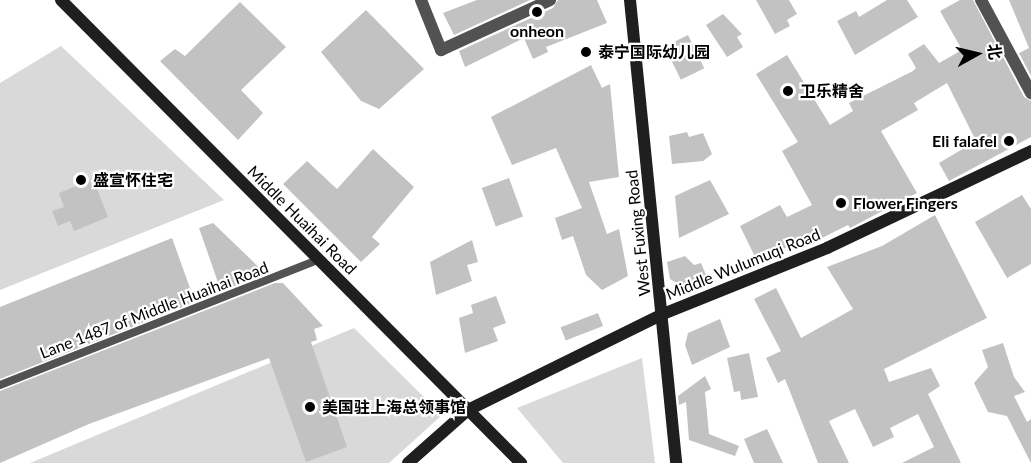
<!DOCTYPE html>
<meta charset="utf-8">
<style>
body{margin:0}
#map{position:relative;width:1031px;height:463px;overflow:hidden;background:#fff;font-family:Lato,"Noto Sans SC",sans-serif}
div>[style]{position:absolute}
.green>*{inset:0;background:#d9d9d9}
.building>*{inset:0;background:#c2c2c2;transform-origin:0 0}
.lane>*{height:8px;margin:-4px;padding:0 4px;transform-origin:4px;border-radius:4px;background:#525252}
.street>*{height:12px;margin:-6px;padding:0 6px;transform-origin:6px;border-radius:6px;background:#525252}
.secondary>*{height:12px;margin:-6px;padding:0 6px;transform-origin:6px;border-radius:6px;background:#1f1f1f}
.dots>*{width:16px;height:16px;translate:-50% -50%;box-sizing:border-box;border:3px solid #fff;border-radius:50%}
span{translate:-50% -50%;white-space:nowrap;text-align:center;line-height:1.15;-webkit-text-stroke:4.5px #fff;paint-order:stroke}
.poi-label{font-size:16px;color:#000;font-weight:700}
.left{translate:0 -50%;text-align:left}
.right{translate:-100% -50%;text-align:right}
.street-label{font-size:16px;color:#000}
.north{position:absolute;left:947px;top:24px;width:60px;height:60px;-webkit-text-stroke:4px #fff;paint-order:stroke;rotate:82deg;font-size:16px;font-weight:700;line-height:24px;text-align:center;color:#000}
.north::after{content:'';display:block;margin:auto;width:21px;height:27px;background:#000;clip-path:polygon(50% 0,100% 100%,50% 72%,0 100%)}
</style>
<div id="map">
<div class="green">
<i style="clip-path:polygon(61px 46px,224px 200px,0 290px,0 83px)"></i>
<i style="clip-path:polygon(354px 328px,442px 415px,389px 463px,30px 463px)"></i>
<i style="clip-path:polygon(642px 358px,655px 463px,563px 463px,517px 408px)"></i>
</div>
<div class="building">
<i style="clip-path:polygon(477px 0,530px 0,454px 35px,443px 13px)"></i>
<i style="clip-path:polygon(558px 0,597px 0,607px 23px,546px 47px,548px 52px,533px 59px,524px 38px,465px 67px,459px 51px,553px 8px)"></i>
<i style="clip-path:polygon(756px 0,789px 0,797px 14px,787px 20px,790px 26px,775px 34px)"></i>
<i style="clip-path:polygon(887px 0,907px 0,918px 17px,855px 55px,837px 21px,856px 11px,859px 17px)"></i>
<i style="clip-path:polygon(960px 0,973px 0,1024px 97px,1031px 101px,1031px 137px,949px 181px,939px 163px,976px 141px,947px 83px,914px 103px,918px 110px,881px 131px,917px 193px,850px 228px,848px 225px,810px 244px,807px 238px,757px 261px,740px 226px,780px 205px,787px 217px,812px 205px,782px 151px,798px 142px,756px 74px,787px 55px,830px 125px,853px 111px,849px 103px,913px 71px,916px 68px,908px 54px,924px 44px,939px 63px,962px 50px,940px 11px)"></i>
<i style="clip-path:polygon(1009px 0,1031px 0,1031px 76px,1019px 53px,1029px 48px)"></i>
<i style="clip-path:polygon(240px 2px,286px 47px,241px 90px,263px 113px,238px 140px,160px 61px,175px 49px,185px 56px)"></i>
<i style="clip-path:polygon(366px 10px,424px 69px,379px 109px,361px 101px,321px 52px)"></i>
<i style="clip-path:polygon(723px 14px,742px 34px,737px 37px,743px 47px,727px 57px,706px 25px)"></i>
<i style="left:688px;top:35px;width:37px;height:26px;rotate:64deg"></i>
<i style="clip-path:polygon(591px 65px,602px 88px,610px 84px,619px 177px,589px 182px,607px 234px,619px 229px,628px 276px,602px 290px,586px 275px,573px 236px,562px 240px,555px 218px,582px 208px,556px 148px,512px 165px,491px 117px)"></i>
<i style="clip-path:polygon(687px 132px,689px 137px,703px 133px,712px 154px,703px 161px,672px 164px,669px 136px)"></i>
<i style="clip-path:polygon(373px 149px,414px 187px,372px 237px,380px 244px,361px 262px,283px 184px,307px 161px,337px 189px)"></i>
<i style="left:509px;top:178px;width:41px;height:29px;rotate:70deg"></i>
<i style="clip-path:polygon(93px 179px,108px 217px,74px 231px,70px 221px,58px 226px,52px 211px,64px 207px,59px 193px)"></i>
<i style="clip-path:polygon(710px 180px,729px 214px,679px 238px,675px 196px)"></i>
<i style="clip-path:polygon(1022px 195px,1031px 209px,1031px 264px,1007px 278px,975px 222px)"></i>
<i style="clip-path:polygon(935px 215px,987px 318px,884px 369px,889px 382px,931px 368px,940px 386px,928px 394px,961px 463px,902px 463px,934px 447px,918px 414px,890px 428px,894px 437px,873px 447px,855px 409px,829px 421px,849px 463px,818px 463px,785px 379px,778px 383px,766px 358px,781px 351px,754px 299px,776px 288px,801px 338px,853px 309px,827px 267px,882px 246px)"></i>
<i style="clip-path:polygon(213px 223px,266px 274px,221px 291px,199px 228px)"></i>
<i style="clip-path:polygon(172px 238px,195px 302px,0 379px,0 307px)"></i>
<i style="clip-path:polygon(472px 240px,478px 262px,467px 265px,472px 281px,436px 295px,430px 262px)"></i>
<i style="clip-path:polygon(685px 256px,694px 265px,701px 263px,709px 282px,690px 291px,670px 279px,667px 262px)"></i>
<i style="clip-path:polygon(275px 283px,283px 283px,323px 326px,314px 329px,317px 340px,311px 342px,347px 447px,306px 462px,269px 358px,89px 424px,0 463px,0 391px)"></i>
<i style="clip-path:polygon(496px 296px,506px 323px,493px 328px,498px 341px,465px 353px,459px 318px,473px 313px,471px 305px)"></i>
<i style="left:598px;top:313px;width:14px;height:40px;rotate:69deg"></i>
<i style="clip-path:polygon(720px 319px,730px 347px,692px 365px,685px 345px,688px 333px)"></i>
<i style="clip-path:polygon(1003px 343px,1014px 377px,1025px 392px,1014px 396px,1027px 422px,1031px 419px,1031px 463px,1007px 416px,988px 412px,974px 383px,988px 367px,982px 350px)"></i>
<i style="clip-path:polygon(749px 353px,758px 397px,741px 400px,740px 391px,734px 392px,727px 358px)"></i>
<i style="clip-path:polygon(705px 376px,711px 389px,705px 392px,709px 434px,739px 446px,735px 456px,689px 440px,686px 402px,679px 405px,678px 396px)"></i>
<i style="clip-path:polygon(767px 429px,783px 463px,754px 463px,744px 439px)"></i>
</div>
<div class="lane">
<i style="left:0;top:385px;width:342px;rotate:-21.5deg"></i>
</div>
<div class="street">
<i style="left:421px;top:0;width:54px;rotate:68.2deg"></i>
<i style="left:441px;top:50px;width:120px;rotate:-24.6deg"></i>
<i style="left:981px;top:0;width:106px;rotate:61.7deg"></i>
</div>
<div class="secondary">
<i style="left:61px;top:0;width:653px;rotate:45.19deg"></i>
<i style="left:630px;top:0;width:465px;rotate:84.3deg"></i>
<i style="left:408px;top:463px;width:80px;rotate:-41.5deg"></i>
<i style="left:468px;top:410px;width:217px;rotate:-26.2deg"></i>
<i style="left:663px;top:314px;width:177px;rotate:-21.9deg"></i>
<i style="left:827px;top:248px;width:226px;rotate:-25.4deg"></i>
</div>
<div class="dots">
<i style="left:537px;top:12px;background:#000"></i>
<i style="left:586px;top:52px;background:#000"></i>
<i style="left:788px;top:91px;background:#000"></i>
<i style="left:1009px;top:141px;background:#000"></i>
<i style="left:81px;top:180px;background:#000"></i>
<i style="left:841px;top:203px;background:#000"></i>
<i style="left:310px;top:407px;background:#000"></i>
</div>
<div class="poi-label">
<span style="left:537px;top:31px">onheon</span>
<span class="left" style="left:598px;top:52px">泰宁国际幼儿园</span>
<span class="left" style="left:800px;top:91px">卫乐精舍</span>
<span class="right" style="left:997px;top:141px">Eli falafel</span>
<span class="left" style="left:93px;top:180px">盛宣怀住宅</span>
<span class="left" style="left:853px;top:203px">Flower Fingers</span>
<span class="left" style="left:322px;top:407px">美国驻上海总领事馆</span>
</div>
<div class="street-label">
<span style="left:302px;top:220px;rotate:45deg">Middle Huaihai Road</span>
<span style="left:638px;top:233px;rotate:-96deg">West Fuxing Road</span>
<span style="left:743px;top:264px;rotate:-22deg">Middle Wulumuqi Road</span>
<span style="left:154px;top:310px;rotate:-21deg">Lane 1487 of Middle Huaihai Road</span>
</div>
<div class="north">北</div>
</div>
